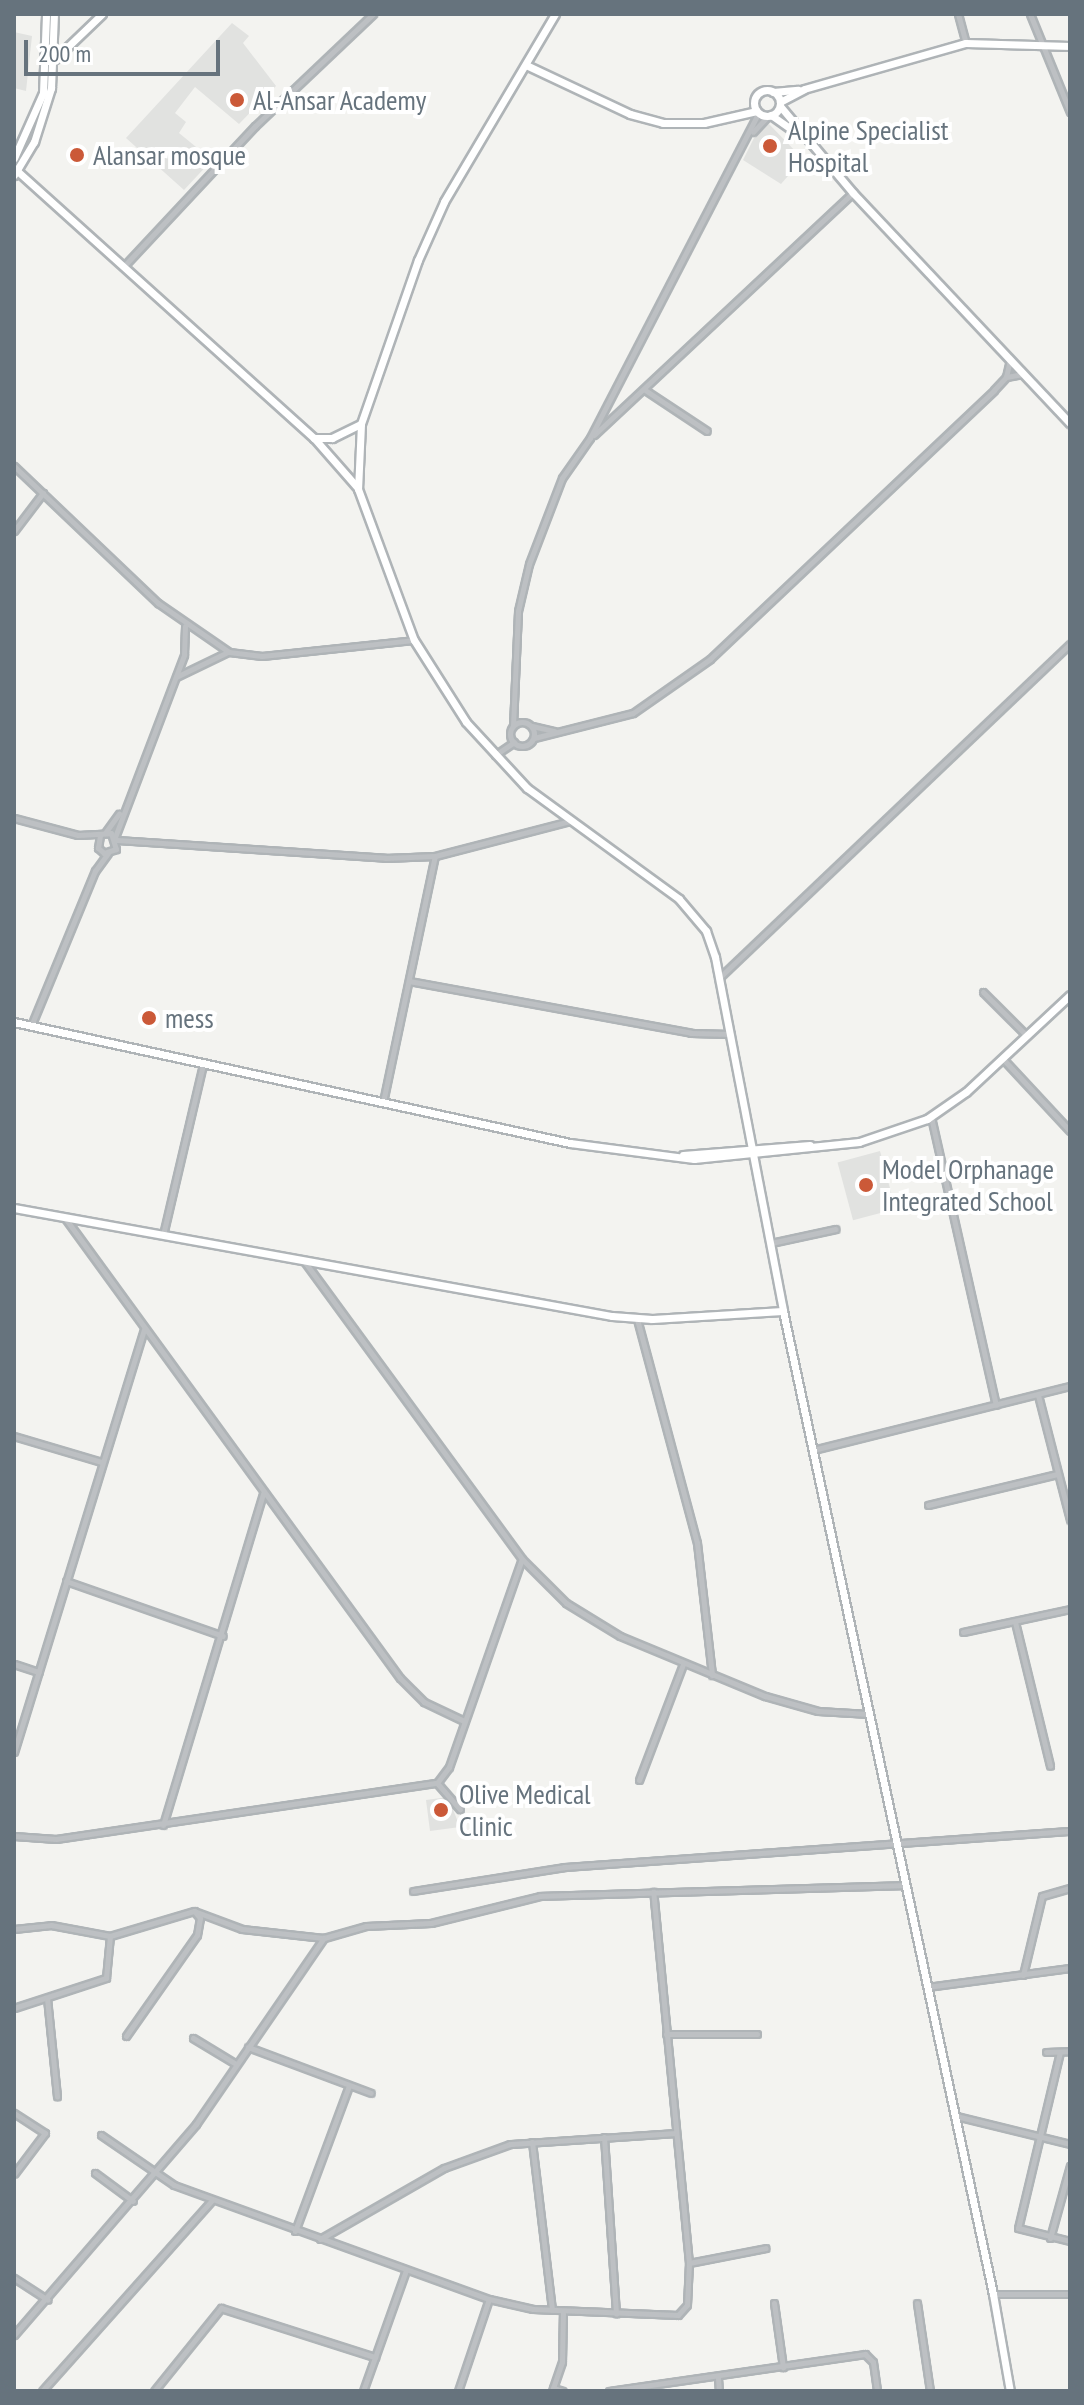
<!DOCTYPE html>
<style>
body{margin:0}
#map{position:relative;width:1084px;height:2405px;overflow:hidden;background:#f3f3f0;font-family:"PT Sans Narrow",sans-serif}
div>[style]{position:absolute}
.built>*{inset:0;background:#e1e2e0;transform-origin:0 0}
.roads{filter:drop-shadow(2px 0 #afb4b7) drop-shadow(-2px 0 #afb4b7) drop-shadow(0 2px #afb4b7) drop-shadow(0 -2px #afb4b7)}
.street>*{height:5px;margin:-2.5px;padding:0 2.5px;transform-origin:2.5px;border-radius:2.5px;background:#bdc0c3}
.street>.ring{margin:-2.5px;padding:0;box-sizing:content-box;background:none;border:5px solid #bdc0c3;border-radius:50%}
.secondary>*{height:7px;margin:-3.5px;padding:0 3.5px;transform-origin:3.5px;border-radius:3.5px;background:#fff}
.secondary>.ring{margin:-3.5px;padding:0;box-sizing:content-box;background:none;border:7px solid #fff;border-radius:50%}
.dots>*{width:22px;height:22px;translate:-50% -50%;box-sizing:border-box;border:4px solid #fff;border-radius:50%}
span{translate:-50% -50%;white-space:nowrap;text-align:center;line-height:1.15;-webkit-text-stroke:8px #fff;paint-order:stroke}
.poi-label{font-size:28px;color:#66737d}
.left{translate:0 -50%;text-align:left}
.frame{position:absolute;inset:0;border:16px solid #66737d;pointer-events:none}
.scale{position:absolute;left:24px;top:40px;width:196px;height:36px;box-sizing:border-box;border:4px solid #66737d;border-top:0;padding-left:10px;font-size:24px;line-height:28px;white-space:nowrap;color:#66737d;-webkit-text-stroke:6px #fff;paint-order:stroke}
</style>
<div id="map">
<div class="built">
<i style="clip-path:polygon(232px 23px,249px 36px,243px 43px,276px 86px,239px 124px,195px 87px,175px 113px,186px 122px,179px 133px,212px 160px,184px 190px,126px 138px)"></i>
<i style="clip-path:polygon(14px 32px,32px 36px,26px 91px,14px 88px)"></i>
<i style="clip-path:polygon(769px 124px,803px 159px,781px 184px,743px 160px,757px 132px)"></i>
<i style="left:880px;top:1151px;width:60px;height:44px;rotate:75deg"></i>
<i style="clip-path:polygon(448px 1797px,460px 1827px,430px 1831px,426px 1800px)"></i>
</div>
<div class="roads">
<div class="street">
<i style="left:958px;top:14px;width:30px;rotate:75deg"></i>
<i style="left:1030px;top:14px;width:106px;rotate:67.8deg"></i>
<i style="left:753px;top:132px;width:22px;rotate:-47deg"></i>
<i style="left:124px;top:266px;width:192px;rotate:-46.9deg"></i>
<i style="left:255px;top:126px;width:163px;rotate:-43.5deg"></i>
<i style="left:1006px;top:377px;width:17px;rotate:-10deg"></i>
<i style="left:645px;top:390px;width:74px;rotate:33.5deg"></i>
<i style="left:594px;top:435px;width:354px;rotate:-43.1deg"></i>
<i style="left:14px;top:466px;width:199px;rotate:43.6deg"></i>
<i style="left:158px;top:603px;width:86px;rotate:34.6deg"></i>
<i style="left:229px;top:652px;width:33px;rotate:7deg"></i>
<i style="left:262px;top:656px;width:152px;rotate:-6deg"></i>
<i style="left:14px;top:531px;width:48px;rotate:-52.7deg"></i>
<i style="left:176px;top:677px;width:58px;rotate:-25.7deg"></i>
<i class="ring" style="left:510px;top:722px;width:19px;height:19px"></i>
<i style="left:513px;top:726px;width:115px;rotate:-87.5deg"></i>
<i style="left:518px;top:611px;width:48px;rotate:-76.8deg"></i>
<i style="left:529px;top:564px;width:92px;rotate:-69deg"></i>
<i style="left:562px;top:478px;width:49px;rotate:-55deg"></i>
<i style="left:590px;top:438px;width:367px;rotate:-62.6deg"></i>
<i style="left:532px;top:726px;width:23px;rotate:13deg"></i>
<i style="left:534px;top:738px;width:102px;rotate:-14.2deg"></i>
<i style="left:633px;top:713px;width:94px;rotate:-35deg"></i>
<i style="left:710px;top:659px;width:391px;rotate:-43.4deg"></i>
<i style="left:994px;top:390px;width:18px;rotate:-47deg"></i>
<i style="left:1006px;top:377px;width:18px;rotate:-77deg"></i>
<i style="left:495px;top:755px;width:23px;rotate:-34deg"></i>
<i style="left:14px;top:818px;width:66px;rotate:14.9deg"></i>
<i style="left:78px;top:835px;width:33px;rotate:-3deg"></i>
<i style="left:111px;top:833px;width:17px;rotate:73deg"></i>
<i style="left:116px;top:849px;width:13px;rotate:162deg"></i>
<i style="left:104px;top:853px;width:8px;rotate:-140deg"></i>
<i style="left:98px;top:848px;width:13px;rotate:-81deg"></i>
<i style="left:105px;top:833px;width:24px;rotate:-54deg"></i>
<i style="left:115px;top:837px;width:195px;rotate:-69.2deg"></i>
<i style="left:184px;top:655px;width:29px;rotate:-88deg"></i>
<i style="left:117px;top:840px;width:269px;rotate:3.8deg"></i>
<i style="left:385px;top:858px;width:50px;rotate:-2.3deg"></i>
<i style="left:435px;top:856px;width:139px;rotate:-14.5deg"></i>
<i style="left:720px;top:977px;width:483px;rotate:-43.6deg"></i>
<i style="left:409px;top:981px;width:287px;rotate:10.4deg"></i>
<i style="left:691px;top:1033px;width:40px;rotate:1.4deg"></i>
<i style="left:983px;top:992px;width:62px;rotate:45deg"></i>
<i style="left:31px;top:1026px;width:168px;rotate:-67.6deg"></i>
<i style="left:95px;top:871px;width:22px;rotate:-54deg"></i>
<i style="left:1003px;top:1059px;width:98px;rotate:47.1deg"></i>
<i style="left:383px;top:1102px;width:251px;rotate:-78.1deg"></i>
<i style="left:931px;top:1117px;width:295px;rotate:77.3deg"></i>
<i style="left:65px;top:1218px;width:569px;rotate:53.94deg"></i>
<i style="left:400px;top:1678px;width:34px;rotate:45deg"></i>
<i style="left:424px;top:1702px;width:44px;rotate:25.4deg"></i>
<i style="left:163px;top:1235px;width:176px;rotate:-76.8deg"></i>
<i style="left:771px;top:1243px;width:66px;rotate:-12.2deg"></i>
<i style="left:304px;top:1261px;width:369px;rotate:53.8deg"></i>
<i style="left:522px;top:1559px;width:62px;rotate:45deg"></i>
<i style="left:566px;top:1603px;width:63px;rotate:31.4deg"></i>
<i style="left:620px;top:1636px;width:157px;rotate:22.5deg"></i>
<i style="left:765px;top:1696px;width:55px;rotate:15.8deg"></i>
<i style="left:818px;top:1711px;width:51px;rotate:3.4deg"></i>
<i style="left:637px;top:1319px;width:232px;rotate:75deg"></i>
<i style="left:697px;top:1543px;width:133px;rotate:83.5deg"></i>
<i style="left:1038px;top:1395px;width:129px;rotate:75.6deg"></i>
<i style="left:14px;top:1436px;width:91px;rotate:16.6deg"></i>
<i style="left:813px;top:1450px;width:265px;rotate:-14deg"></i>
<i style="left:928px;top:1505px;width:133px;rotate:-13.5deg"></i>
<i style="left:66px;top:1581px;width:166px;rotate:19.3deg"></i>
<i style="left:1015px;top:1622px;width:148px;rotate:76.3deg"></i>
<i style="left:963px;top:1632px;width:109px;rotate:-12.1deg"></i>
<i style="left:14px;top:1664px;width:26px;rotate:18deg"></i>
<i style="left:14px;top:1752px;width:442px;rotate:-72.9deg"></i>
<i style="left:639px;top:1780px;width:124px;rotate:-69.2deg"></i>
<i style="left:437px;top:1783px;width:35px;rotate:49deg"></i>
<i style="left:163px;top:1825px;width:346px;rotate:-73.2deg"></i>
<i style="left:14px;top:1836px;width:42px;rotate:4.1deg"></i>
<i style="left:56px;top:1839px;width:385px;rotate:-8.4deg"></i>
<i style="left:437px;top:1783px;width:20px;rotate:-53deg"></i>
<i style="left:449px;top:1767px;width:220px;rotate:-70.7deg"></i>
<i style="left:413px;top:1891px;width:153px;rotate:-9deg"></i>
<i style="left:564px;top:1867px;width:507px;rotate:-4.07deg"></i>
<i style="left:14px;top:1929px;width:37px;rotate:-6deg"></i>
<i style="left:51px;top:1925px;width:60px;rotate:10.6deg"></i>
<i style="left:110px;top:1936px;width:88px;rotate:-16.6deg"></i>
<i style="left:194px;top:1911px;width:51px;rotate:20.6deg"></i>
<i style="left:242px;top:1929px;width:82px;rotate:6.3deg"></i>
<i style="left:324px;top:1938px;width:44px;rotate:-15.9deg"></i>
<i style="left:366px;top:1926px;width:65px;rotate:-2.6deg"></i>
<i style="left:431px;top:1923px;width:112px;rotate:-13.9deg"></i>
<i style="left:540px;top:1896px;width:366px;rotate:-1.7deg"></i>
<i style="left:1023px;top:1975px;width:81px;rotate:-76.5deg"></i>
<i style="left:1042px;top:1896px;width:29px;rotate:-16deg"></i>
<i style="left:927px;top:1987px;width:144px;rotate:-7.6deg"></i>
<i style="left:47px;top:1998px;width:99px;rotate:84.2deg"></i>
<i style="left:14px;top:2008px;width:97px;rotate:-18.1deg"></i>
<i style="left:106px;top:1978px;width:42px;rotate:-84.6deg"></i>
<i style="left:666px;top:2034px;width:91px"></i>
<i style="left:126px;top:2036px;width:123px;rotate:-54.9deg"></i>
<i style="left:197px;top:1935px;width:17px;rotate:-80deg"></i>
<i style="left:200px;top:1918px;width:8px;rotate:-130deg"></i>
<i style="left:193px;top:2038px;width:50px;rotate:31.2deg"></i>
<i style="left:248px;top:2047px;width:131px;rotate:20.5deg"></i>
<i style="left:1046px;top:2052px;width:24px;rotate:-2deg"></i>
<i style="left:1060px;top:2052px;width:181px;rotate:103.4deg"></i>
<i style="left:1018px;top:2228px;width:54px;rotate:14deg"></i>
<i style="left:14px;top:2113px;width:37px;rotate:33deg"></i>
<i style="left:45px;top:2133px;width:51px;rotate:127.1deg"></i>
<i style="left:956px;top:2116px;width:117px;rotate:13.8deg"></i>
<i style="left:101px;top:2135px;width:88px;rotate:34.4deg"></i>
<i style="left:174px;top:2185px;width:335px;rotate:19.9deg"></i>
<i style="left:489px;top:2299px;width:45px;rotate:12.8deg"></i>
<i style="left:533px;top:2309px;width:145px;rotate:2.4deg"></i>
<i style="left:678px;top:2315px;width:13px;rotate:-48deg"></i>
<i style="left:687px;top:2305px;width:42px;rotate:-87.3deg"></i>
<i style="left:689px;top:2263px;width:373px;rotate:-95.5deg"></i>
<i style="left:604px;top:2137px;width:177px;rotate:86.1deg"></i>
<i style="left:532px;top:2142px;width:169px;rotate:83.2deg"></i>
<i style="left:95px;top:2173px;width:47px;rotate:36.4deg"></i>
<i style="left:295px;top:2231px;width:155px;rotate:-69.6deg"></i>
<i style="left:1050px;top:2238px;width:75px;rotate:-74.5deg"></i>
<i style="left:320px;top:2239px;width:143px;rotate:-29.8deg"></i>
<i style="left:444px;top:2168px;width:70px;rotate:-20deg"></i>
<i style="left:510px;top:2144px;width:164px;rotate:-3.8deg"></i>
<i style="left:689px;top:2263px;width:78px;rotate:-11deg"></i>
<i style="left:14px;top:2278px;width:40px;rotate:32.9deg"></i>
<i style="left:993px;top:2294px;width:77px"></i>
<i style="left:774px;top:2303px;width:65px;rotate:82deg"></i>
<i style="left:917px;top:2303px;width:89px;rotate:81.6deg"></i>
<i style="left:14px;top:2335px;width:279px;rotate:-49.2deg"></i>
<i style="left:196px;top:2124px;width:226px;rotate:-55.5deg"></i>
<i style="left:718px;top:2378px;width:13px;rotate:86deg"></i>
<i style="left:553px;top:2388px;width:10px;rotate:17deg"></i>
<i style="left:42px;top:2391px;width:256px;rotate:-48.3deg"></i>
<i style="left:154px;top:2391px;width:107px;rotate:-51.1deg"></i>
<i style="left:221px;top:2308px;width:162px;rotate:17.7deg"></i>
<i style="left:363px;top:2391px;width:128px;rotate:-70.4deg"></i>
<i style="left:458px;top:2391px;width:97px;rotate:-71.4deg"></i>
<i style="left:552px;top:2391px;width:31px;rotate:-71deg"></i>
<i style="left:562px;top:2362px;width:50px;rotate:-88.9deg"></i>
<i style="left:609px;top:2391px;width:259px;rotate:-8.2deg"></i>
<i style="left:865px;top:2354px;width:11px;rotate:45deg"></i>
<i style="left:873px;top:2362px;width:29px;rotate:82deg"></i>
</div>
<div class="secondary">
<i style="left:555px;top:14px;width:218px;rotate:120.6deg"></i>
<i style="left:444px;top:202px;width:64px;rotate:114.1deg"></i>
<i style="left:418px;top:260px;width:174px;rotate:109.2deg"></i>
<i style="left:361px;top:424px;width:65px;rotate:92.6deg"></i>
<i style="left:358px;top:489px;width:161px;rotate:69.7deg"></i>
<i style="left:414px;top:640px;width:97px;rotate:57.6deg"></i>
<i style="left:466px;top:722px;width:90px;rotate:47.3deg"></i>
<i style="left:527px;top:788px;width:188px;rotate:36.1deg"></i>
<i style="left:679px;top:899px;width:42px;rotate:49.8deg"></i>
<i style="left:706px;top:931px;width:28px;rotate:71deg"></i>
<i style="left:715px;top:957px;width:360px;rotate:79.1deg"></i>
<i style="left:783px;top:1311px;width:1005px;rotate:77.94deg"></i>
<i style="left:993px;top:2294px;width:98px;rotate:80.1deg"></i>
<i style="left:55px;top:59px;width:65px;rotate:-43.8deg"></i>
<i style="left:526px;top:65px;width:115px;rotate:25.2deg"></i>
<i style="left:630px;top:114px;width:34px;rotate:15deg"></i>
<i style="left:663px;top:123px;width:41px"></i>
<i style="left:704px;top:123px;width:54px;rotate:-12.8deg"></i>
<i class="ring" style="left:754px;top:90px;width:19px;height:19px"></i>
<i style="left:773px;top:92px;width:25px;rotate:-5deg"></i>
<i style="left:780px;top:102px;width:27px;rotate:-28deg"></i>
<i style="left:804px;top:89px;width:168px;rotate:-15.9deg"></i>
<i style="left:966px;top:43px;width:104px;rotate:1.7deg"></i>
<i style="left:780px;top:106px;width:114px;rotate:50deg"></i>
<i style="left:853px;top:193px;width:316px;rotate:46.7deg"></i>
<i style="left:771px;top:115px;width:35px;rotate:35deg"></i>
<i style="left:14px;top:158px;width:71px;rotate:-66deg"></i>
<i style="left:43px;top:93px;width:79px;rotate:-87.8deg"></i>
<i style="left:14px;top:168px;width:404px;rotate:42deg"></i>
<i style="left:314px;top:438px;width:65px;rotate:48.7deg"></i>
<i style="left:14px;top:175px;width:39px;rotate:-59deg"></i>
<i style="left:34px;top:142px;width:57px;rotate:-72.5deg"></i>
<i style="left:51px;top:88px;width:74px;rotate:-87.7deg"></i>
<i style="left:314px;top:438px;width:18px"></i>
<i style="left:332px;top:438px;width:32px;rotate:-26deg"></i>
<i style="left:14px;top:1022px;width:569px;rotate:12.28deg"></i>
<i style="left:570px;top:1143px;width:125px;rotate:7.4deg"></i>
<i style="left:694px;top:1159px;width:166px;rotate:-5.9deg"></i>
<i style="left:859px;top:1142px;width:72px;rotate:-18.7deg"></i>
<i style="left:927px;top:1119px;width:47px;rotate:-34.7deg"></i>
<i style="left:966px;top:1092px;width:142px;rotate:-43deg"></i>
<i style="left:683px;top:1155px;width:127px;rotate:-4.5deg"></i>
<i style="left:14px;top:1208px;width:608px;rotate:10.24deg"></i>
<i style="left:612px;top:1316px;width:40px;rotate:4.3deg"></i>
<i style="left:652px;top:1319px;width:131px;rotate:-3.5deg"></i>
</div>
</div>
<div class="dots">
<i style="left:237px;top:100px;background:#cb5938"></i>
<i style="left:770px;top:146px;background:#cb5938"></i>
<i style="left:77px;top:155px;background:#cb5938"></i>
<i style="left:149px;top:1018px;background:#cb5938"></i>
<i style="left:866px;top:1185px;background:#cb5938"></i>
<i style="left:441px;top:1810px;background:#cb5938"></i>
</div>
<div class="poi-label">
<span class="left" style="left:253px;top:100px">Al-Ansar Academy</span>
<span class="left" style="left:788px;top:146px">Alpine Specialist<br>Hospital</span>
<span class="left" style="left:93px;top:155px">Alansar mosque</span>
<span class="left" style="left:165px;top:1018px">mess</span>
<span class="left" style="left:882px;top:1185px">Model Orphanage<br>Integrated School</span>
<span class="left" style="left:459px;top:1810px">Olive Medical<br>Clinic</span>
</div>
<div class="frame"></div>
<div class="scale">200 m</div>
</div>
